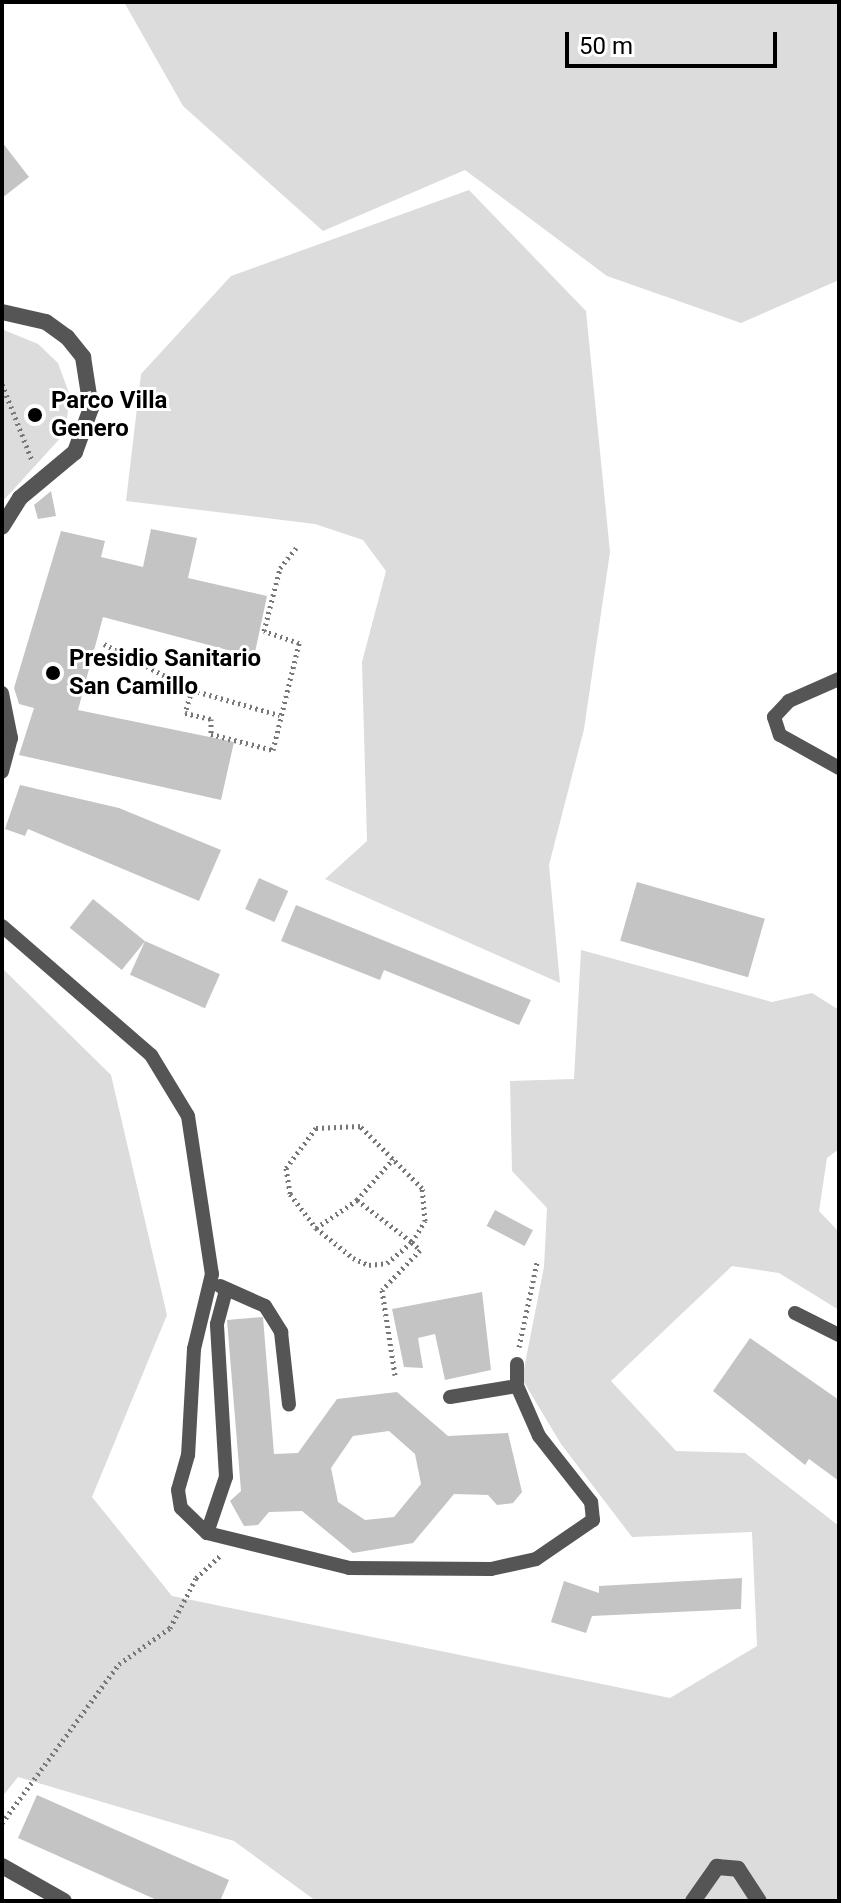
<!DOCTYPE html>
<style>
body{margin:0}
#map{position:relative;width:841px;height:1903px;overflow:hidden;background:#fff;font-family:Roboto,sans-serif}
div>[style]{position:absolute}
.green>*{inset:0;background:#dcdcdc}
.building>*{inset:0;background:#c4c4c4;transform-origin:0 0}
.path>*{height:5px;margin-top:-2.5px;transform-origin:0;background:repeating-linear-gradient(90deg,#777 0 2px,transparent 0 6px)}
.service>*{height:14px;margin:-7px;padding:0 7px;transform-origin:7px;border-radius:7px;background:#555}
.minor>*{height:16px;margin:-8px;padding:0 8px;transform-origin:8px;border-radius:8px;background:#555}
.tertiary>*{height:16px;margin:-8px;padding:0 8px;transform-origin:8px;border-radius:8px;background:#555}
.dots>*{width:22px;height:22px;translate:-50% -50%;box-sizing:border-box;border:4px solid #fff;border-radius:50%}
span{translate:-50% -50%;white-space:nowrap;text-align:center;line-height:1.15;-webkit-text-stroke:6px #fff;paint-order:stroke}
.poi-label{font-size:24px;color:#000;font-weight:700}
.left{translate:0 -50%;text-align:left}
.frame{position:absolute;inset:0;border:4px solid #000;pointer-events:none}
.scale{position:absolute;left:565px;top:32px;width:212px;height:36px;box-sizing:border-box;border:4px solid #000;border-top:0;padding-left:10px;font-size:24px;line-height:28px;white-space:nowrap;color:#000;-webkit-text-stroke:6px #fff;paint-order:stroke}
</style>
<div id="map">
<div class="green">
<i style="clip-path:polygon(124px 2px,839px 2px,839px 280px,741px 323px,607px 276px,465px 170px,323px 231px,183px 106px)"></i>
<i style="clip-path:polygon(469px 190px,586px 311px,610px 552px,584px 729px,549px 865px,560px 983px,325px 879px,367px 841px,362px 662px,386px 571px,363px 540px,315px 524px,126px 501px,141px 374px,231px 276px)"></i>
<i style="clip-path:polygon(4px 330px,38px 344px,58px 363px,70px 396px,65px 433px,2px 502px)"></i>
<i style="clip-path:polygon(581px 950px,772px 1002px,812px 993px,839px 1010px,839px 1149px,827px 1158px,819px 1211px,839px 1232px,839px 1310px,779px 1273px,732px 1266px,611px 1381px,676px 1451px,745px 1453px,839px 1526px,839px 1901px,316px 1901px,234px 1841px,18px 1777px,2px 1797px,2px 968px,111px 1075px,167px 1315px,92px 1497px,172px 1596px,670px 1698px,757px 1646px,752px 1532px,632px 1537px,561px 1444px,522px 1379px,544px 1267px,547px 1208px,512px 1171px,510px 1081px,574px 1079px)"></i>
</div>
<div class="building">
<i style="clip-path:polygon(2px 142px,29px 177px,2px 198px)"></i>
<i style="clip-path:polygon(51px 491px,56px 516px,38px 519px,34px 505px)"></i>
<i style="clip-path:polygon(151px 529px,197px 538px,188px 578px,267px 596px,254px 657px,103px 617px,78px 710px,234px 742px,221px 800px,19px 755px,34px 708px,19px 704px,14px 688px,61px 531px,105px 541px,101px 557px,143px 567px)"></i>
<i style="clip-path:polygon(20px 785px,119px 808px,221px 850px,199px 901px,28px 829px,25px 836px,5px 829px)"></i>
<i style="left:259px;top:878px;width:32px;height:34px;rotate:24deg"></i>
<i style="left:637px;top:882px;width:133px;height:61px;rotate:16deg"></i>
<i style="left:93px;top:899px;width:67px;height:37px;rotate:39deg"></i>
<i style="clip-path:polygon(296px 905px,531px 1000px,519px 1025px,384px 970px,380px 980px,281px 941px)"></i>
<i style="left:145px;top:941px;width:82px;height:37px;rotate:24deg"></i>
<i style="left:495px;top:1210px;width:43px;height:18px;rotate:28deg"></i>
<i style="clip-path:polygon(482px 1292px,491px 1370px,445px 1380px,435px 1334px,418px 1338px,423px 1368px,404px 1367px,392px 1309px)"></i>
<i style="clip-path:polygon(evenodd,263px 1317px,274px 1454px,298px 1453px,337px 1399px,397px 1392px,448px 1436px,508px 1433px,522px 1492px,513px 1503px,497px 1505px,488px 1495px,454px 1494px,413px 1543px,353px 1553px,302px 1511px,269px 1512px,258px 1525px,244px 1526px,230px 1501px,241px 1491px,227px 1320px,263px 1317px,389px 1431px,415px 1454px,421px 1484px,394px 1517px,365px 1520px,338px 1502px,331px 1468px,353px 1436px,389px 1431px)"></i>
<i style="clip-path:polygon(750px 1338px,839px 1400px,839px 1481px,809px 1459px,805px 1465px,713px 1391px)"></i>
<i style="clip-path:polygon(742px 1578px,741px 1609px,592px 1616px,586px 1633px,551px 1622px,564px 1581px,599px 1593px,599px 1586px)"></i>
<i style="clip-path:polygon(37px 1795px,229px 1880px,220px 1901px,159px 1901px,18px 1838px)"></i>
</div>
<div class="path">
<i style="left:2px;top:384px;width:82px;rotate:68.5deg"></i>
<i style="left:104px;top:644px;width:99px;rotate:27.6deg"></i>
<i style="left:192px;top:690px;width:24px;rotate:107deg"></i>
<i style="left:185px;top:713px;width:27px;rotate:13deg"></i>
<i style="left:211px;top:719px;width:15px;rotate:90deg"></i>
<i style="left:211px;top:734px;width:64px;rotate:14.5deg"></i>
<i style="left:273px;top:750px;width:110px;rotate:-76.3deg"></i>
<i style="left:299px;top:643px;width:37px;rotate:-161deg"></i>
<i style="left:264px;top:631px;width:65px;rotate:-75.7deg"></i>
<i style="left:280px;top:568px;width:26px;rotate:-51deg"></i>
<i style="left:192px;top:690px;width:91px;rotate:16deg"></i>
<i style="left:357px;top:1200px;width:55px;rotate:-48.7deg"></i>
<i style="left:316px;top:1228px;width:50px;rotate:-34.3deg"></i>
<i style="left:357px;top:1200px;width:69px;rotate:37.4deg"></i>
<i style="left:412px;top:1242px;width:25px;rotate:-58deg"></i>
<i style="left:425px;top:1221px;width:33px;rotate:-95deg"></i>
<i style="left:422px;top:1188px;width:88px;rotate:-135deg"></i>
<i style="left:360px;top:1126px;width:44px;rotate:177.4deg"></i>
<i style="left:316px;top:1128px;width:50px;rotate:126.9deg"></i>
<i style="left:286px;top:1168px;width:26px;rotate:81deg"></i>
<i style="left:290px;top:1194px;width:43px;rotate:52.6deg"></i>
<i style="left:316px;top:1228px;width:48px;rotate:39deg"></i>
<i style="left:353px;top:1258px;width:17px;rotate:24deg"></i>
<i style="left:369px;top:1265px;width:18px;rotate:-6deg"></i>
<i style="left:387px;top:1263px;width:33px;rotate:-40deg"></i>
<i style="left:412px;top:1242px;width:11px;rotate:45deg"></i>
<i style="left:420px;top:1250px;width:55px;rotate:133.5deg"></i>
<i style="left:382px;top:1290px;width:86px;rotate:81.3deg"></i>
<i style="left:519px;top:1347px;width:87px;rotate:-78deg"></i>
<i style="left:2px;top:1823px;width:197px;rotate:-53.7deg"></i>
<i style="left:119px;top:1664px;width:62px;rotate:-35.2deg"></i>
<i style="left:170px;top:1628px;width:56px;rotate:-62.5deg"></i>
<i style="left:196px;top:1578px;width:34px;rotate:-43deg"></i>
</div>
<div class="service">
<i style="left:839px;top:679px;width:55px;rotate:156.3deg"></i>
<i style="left:789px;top:701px;width:22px;rotate:133deg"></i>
<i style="left:774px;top:717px;width:19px;rotate:72deg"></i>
<i style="left:780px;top:735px;width:68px;rotate:29.2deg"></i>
<i style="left:2px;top:693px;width:46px;rotate:78.7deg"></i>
<i style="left:11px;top:738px;width:35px;rotate:105deg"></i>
<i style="left:2px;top:926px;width:197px;rotate:40.9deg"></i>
<i style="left:151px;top:1055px;width:71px;rotate:58.8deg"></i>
<i style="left:188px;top:1116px;width:160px;rotate:81.4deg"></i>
<i style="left:212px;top:1274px;width:77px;rotate:103.5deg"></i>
<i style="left:194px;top:1349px;width:106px;rotate:93.2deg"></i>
<i style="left:188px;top:1455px;width:36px;rotate:106deg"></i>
<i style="left:178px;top:1490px;width:18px;rotate:81deg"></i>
<i style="left:181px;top:1508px;width:36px;rotate:44deg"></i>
<i style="left:207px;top:1533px;width:146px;rotate:13.8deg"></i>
<i style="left:349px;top:1568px;width:142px;rotate:0.4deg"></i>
<i style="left:491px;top:1569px;width:46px;rotate:-12.5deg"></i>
<i style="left:536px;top:1559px;width:69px;rotate:-34.4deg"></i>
<i style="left:593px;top:1520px;width:18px;rotate:-96deg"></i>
<i style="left:591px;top:1502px;width:84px;rotate:-128.2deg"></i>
<i style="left:539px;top:1436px;width:55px;rotate:-113.7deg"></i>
<i style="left:517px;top:1386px;width:22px;rotate:-90deg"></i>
<i style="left:220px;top:1286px;width:49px;rotate:24deg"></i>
<i style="left:265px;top:1306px;width:31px;rotate:58deg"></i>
<i style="left:281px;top:1332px;width:73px;rotate:83.7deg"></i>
<i style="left:795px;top:1313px;width:49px;rotate:26.6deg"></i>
<i style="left:450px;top:1397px;width:68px;rotate:-9.3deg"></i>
<i style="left:207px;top:1533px;width:59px;rotate:-71.3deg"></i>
<i style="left:226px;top:1477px;width:153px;rotate:-93.4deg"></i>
<i style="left:217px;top:1324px;width:31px;rotate:-75deg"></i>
</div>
<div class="minor">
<i style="left:2px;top:1866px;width:71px;rotate:29.4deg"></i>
<i style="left:693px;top:1901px;width:42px;rotate:-54.8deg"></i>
<i style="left:717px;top:1867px;width:21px;rotate:5deg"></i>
<i style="left:738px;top:1869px;width:38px;rotate:57deg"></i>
</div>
<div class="tertiary">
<i style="left:2px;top:312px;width:45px;rotate:12.8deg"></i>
<i style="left:46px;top:322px;width:26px;rotate:36deg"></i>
<i style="left:67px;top:337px;width:26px;rotate:51deg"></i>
<i style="left:83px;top:357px;width:52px;rotate:81.1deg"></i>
<i style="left:91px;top:408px;width:47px;rotate:110deg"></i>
<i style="left:75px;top:452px;width:72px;rotate:140.1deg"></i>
<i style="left:20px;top:498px;width:34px;rotate:122deg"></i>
</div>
<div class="dots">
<i style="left:35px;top:415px;background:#000"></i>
<i style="left:53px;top:673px;background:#000"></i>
</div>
<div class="poi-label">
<span class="left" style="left:51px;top:415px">Parco Villa<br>Genero</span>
<span class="left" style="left:69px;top:673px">Presidio Sanitario<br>San Camillo</span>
</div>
<div class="frame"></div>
<div class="scale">50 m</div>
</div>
